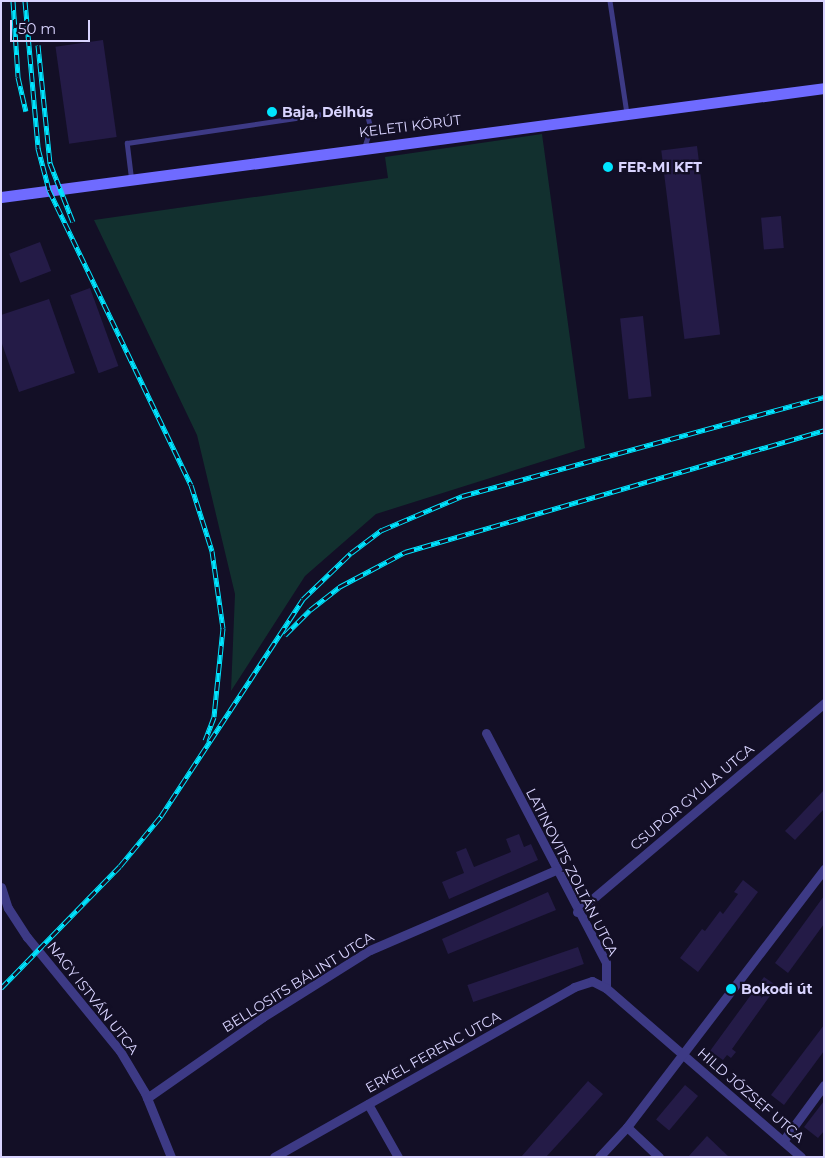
<!DOCTYPE html>
<meta charset="utf-8">
<style>
body{margin:0}
#map{position:relative;width:825px;height:1158px;overflow:hidden;background:#130f26;font-family:Montserrat,sans-serif}
div>[style]{position:absolute}
.green>*{inset:0;background:#12302f}
.building>*{inset:0;background:#241b47;transform-origin:0 0}
.service>*{height:4.5px;margin:-2.25px;padding:0 2.25px;transform-origin:2.25px;border-radius:2.25px;background:#3d3a85}
.minor>*{height:9px;margin:-4.5px;padding:0 4.5px;transform-origin:4.5px;border-radius:4.5px;background:#3d3a85}
.secondary>*{height:11px;margin:-5.5px;padding:0 5.5px;transform-origin:5.5px;border-radius:5.5px;background:#6f6bff}
.rail>*{height:5px;margin-top:-2.5px;transform-origin:0;background:repeating-linear-gradient(90deg,#130f26 0 9px,#00e5ff 0 18px);box-sizing:border-box;border-block:1px solid #00e5ff}
.dots>*{width:14px;height:14px;translate:-50% -50%;box-sizing:border-box;border:2px solid #130f26;border-radius:50%}
span{translate:-50% -50%;white-space:nowrap;text-align:center;line-height:1.15;-webkit-text-stroke:4.5px #130f26;paint-order:stroke}
.poi-label{font-size:14px;color:#d9d4ff;font-weight:700}
.left{translate:0 -50%;text-align:left}
.street-label{font-size:14px;color:#d9d4ff}
.frame{position:absolute;inset:0;border:2px solid #d9d4ff;pointer-events:none}
.scale{position:absolute;left:10px;top:20px;width:80px;height:22px;box-sizing:border-box;border:2px solid #d9d4ff;border-top:0;padding-left:6px;font-size:15px;line-height:18px;white-space:nowrap;color:#d9d4ff;-webkit-text-stroke:4px #130f26;paint-order:stroke}
</style>
<div id="map">
<div class="green">
<i style="clip-path:polygon(542px 134px,585px 448px,376px 514px,305px 576px,231px 691px,235px 594px,197px 435px,94px 220px,388px 178px,385px 157px)"></i>
</div>
<div class="building">
<i style="left:103px;top:40px;width:98px;height:48px;rotate:82deg"></i>
<i style="left:697px;top:146px;width:190px;height:36px;rotate:83deg"></i>
<i style="left:781px;top:216px;width:32px;height:20px;rotate:85deg"></i>
<i style="left:40px;top:242px;width:31px;height:33px;rotate:69deg"></i>
<i style="left:90px;top:288px;width:83px;height:21px;rotate:70deg"></i>
<i style="clip-path:polygon(49px 299px,75px 373px,19px 392px,1px 341px,1px 315px)"></i>
<i style="left:643px;top:316px;width:81px;height:23px;rotate:84deg"></i>
<i style="clip-path:polygon(824px 790px,824px 809px,795px 840px,785px 831px)"></i>
<i style="clip-path:polygon(519px 834px,524px 847px,531px 844px,538px 860px,449px 899px,442px 882px,464px 873px,456px 852px,466px 848px,474px 867px,511px 852px,506px 839px)"></i>
<i style="clip-path:polygon(743px 880px,758px 892px,698px 972px,680px 958px,702px 929px,705px 931px,720px 911px,723px 914px,738px 894px,734px 892px)"></i>
<i style="clip-path:polygon(548px 892px,556px 910px,448px 954px,442px 939px)"></i>
<i style="clip-path:polygon(824px 896px,824px 924px,788px 973px,775px 963px)"></i>
<i style="left:578px;top:947px;width:18px;height:117px;rotate:71deg"></i>
<i style="clip-path:polygon(764px 977px,777px 986px,732px 1049px,736px 1052px,731px 1058px,727px 1055px,723px 1060px,710px 1051px)"></i>
<i style="clip-path:polygon(824px 1025px,824px 1051px,784px 1105px,771px 1095px)"></i>
<i style="clip-path:polygon(588px 1081px,603px 1094px,579px 1121px,546px 1157px,521px 1157px)"></i>
<i style="left:685px;top:1085px;width:17px;height:45px;rotate:40deg"></i>
<i style="clip-path:polygon(824px 1101px,824px 1131px,818px 1138px,804px 1127px)"></i>
<i style="clip-path:polygon(707px 1136px,729px 1157px,688px 1157px)"></i>
</div>
<div class="service">
<i style="left:610px;top:1px;width:113px;rotate:81.4deg"></i>
<i style="left:131px;top:178px;width:35px;rotate:-97deg"></i>
<i style="left:127px;top:143px;width:218px;rotate:-8.4deg"></i>
<i style="left:343px;top:111px;width:15px"></i>
<i style="left:358px;top:111px;width:12px;rotate:31deg"></i>
<i style="left:368px;top:117px;width:11px;rotate:75deg"></i>
<i style="left:371px;top:128px;width:20px;rotate:108deg"></i>
</div>
<div class="minor">
<i style="left:486px;top:733px;width:259px;rotate:62.4deg"></i>
<i style="left:606px;top:963px;width:25px;rotate:90deg"></i>
<i style="left:606px;top:988px;width:258px;rotate:40.9deg"></i>
<i style="left:1px;top:887px;width:22px;rotate:72deg"></i>
<i style="left:8px;top:908px;width:35px;rotate:57deg"></i>
<i style="left:27px;top:937px;width:147px;rotate:50.8deg"></i>
<i style="left:120px;top:1051px;width:49px;rotate:59.2deg"></i>
<i style="left:145px;top:1093px;width:69px;rotate:67.9deg"></i>
<i style="left:577px;top:912px;width:324px;rotate:-40.2deg"></i>
<i style="left:147px;top:1098px;width:141px;rotate:-34.9deg"></i>
<i style="left:263px;top:1017px;width:126px;rotate:-32.1deg"></i>
<i style="left:370px;top:950px;width:202px;rotate:-23.3deg"></i>
<i style="left:368px;top:1104px;width:61px;rotate:60.5deg"></i>
<i style="left:627px;top:1127px;width:44px;rotate:43.2deg"></i>
<i style="left:783px;top:1141px;width:69px;rotate:-53.8deg"></i>
<i style="left:274px;top:1157px;width:345px;rotate:-29.5deg"></i>
<i style="left:574px;top:987px;width:19px;rotate:-18deg"></i>
<i style="left:592px;top:981px;width:16px;rotate:27deg"></i>
<i style="left:599px;top:1157px;width:41px;rotate:-47deg"></i>
<i style="left:627px;top:1127px;width:325px;rotate:-52.6deg"></i>
</div>
<div class="secondary">
<i style="left:1px;top:197px;width:830px;rotate:-7.54deg"></i>
</div>
<div class="rail">
<i style="left:13px;top:1px;width:76px;rotate:86.2deg"></i>
<i style="left:18px;top:77px;width:35px;rotate:77deg"></i>
<i style="left:25px;top:1px;width:148px;rotate:84.9deg"></i>
<i style="left:38px;top:148px;width:43px;rotate:75.3deg"></i>
<i style="left:49px;top:190px;width:327px;rotate:64.3deg"></i>
<i style="left:191px;top:485px;width:69px;rotate:72.3deg"></i>
<i style="left:212px;top:551px;width:78px;rotate:81.9deg"></i>
<i style="left:223px;top:628px;width:89px;rotate:95.8deg"></i>
<i style="left:214px;top:717px;width:25px;rotate:111deg"></i>
<i style="left:38px;top:45px;width:119px;rotate:84.2deg"></i>
<i style="left:50px;top:163px;width:63px;rotate:68.7deg"></i>
<i style="left:285px;top:635px;width:35px;rotate:-45deg"></i>
<i style="left:310px;top:610px;width:37px;rotate:-38deg"></i>
<i style="left:339px;top:587px;width:75px;rotate:-27.9deg"></i>
<i style="left:405px;top:552px;width:436px;rotate:-16.2deg"></i>
<i style="left:1px;top:988px;width:170px;rotate:-45.7deg"></i>
<i style="left:120px;top:866px;width:65px;rotate:-50.6deg"></i>
<i style="left:161px;top:816px;width:259px;rotate:-56.8deg"></i>
<i style="left:303px;top:599px;width:66px;rotate:-43.8deg"></i>
<i style="left:351px;top:553px;width:39px;rotate:-37deg"></i>
<i style="left:382px;top:530px;width:87px;rotate:-23deg"></i>
<i style="left:462px;top:496px;width:375px;rotate:-15.3deg"></i>
</div>
<div class="dots">
<i style="left:272px;top:112px;background:#00e5ff"></i>
<i style="left:608px;top:167px;background:#00e5ff"></i>
<i style="left:731px;top:989px;background:#00e5ff"></i>
</div>
<div class="poi-label">
<span class="left" style="left:282px;top:112px">Baja, Délhús</span>
<span class="left" style="left:618px;top:167px">FER-MI KFT</span>
<span class="left" style="left:741px;top:989px">Bokodi út</span>
</div>
<div class="street-label">
<span style="left:410px;top:126px;rotate:-7deg">KELETI KÖRÚT</span>
<span style="left:692px;top:797px;rotate:-40deg">CSUPOR GYULA UTCA</span>
<span style="left:572px;top:872px;rotate:63deg">LATINOVITS ZOLTÁN UTCA</span>
<span style="left:298px;top:982px;rotate:-32deg">BELLOSITS BÁLINT UTCA</span>
<span style="left:93px;top:998px;rotate:52deg">NAGY ISTVÁN UTCA</span>
<span style="left:433px;top:1052px;rotate:-29deg">ERKEL FERENC UTCA</span>
<span style="left:751px;top:1095px;rotate:41deg">HILD JÓZSEF UTCA</span>
</div>
<div class="frame"></div>
<div class="scale">50 m</div>
</div>
